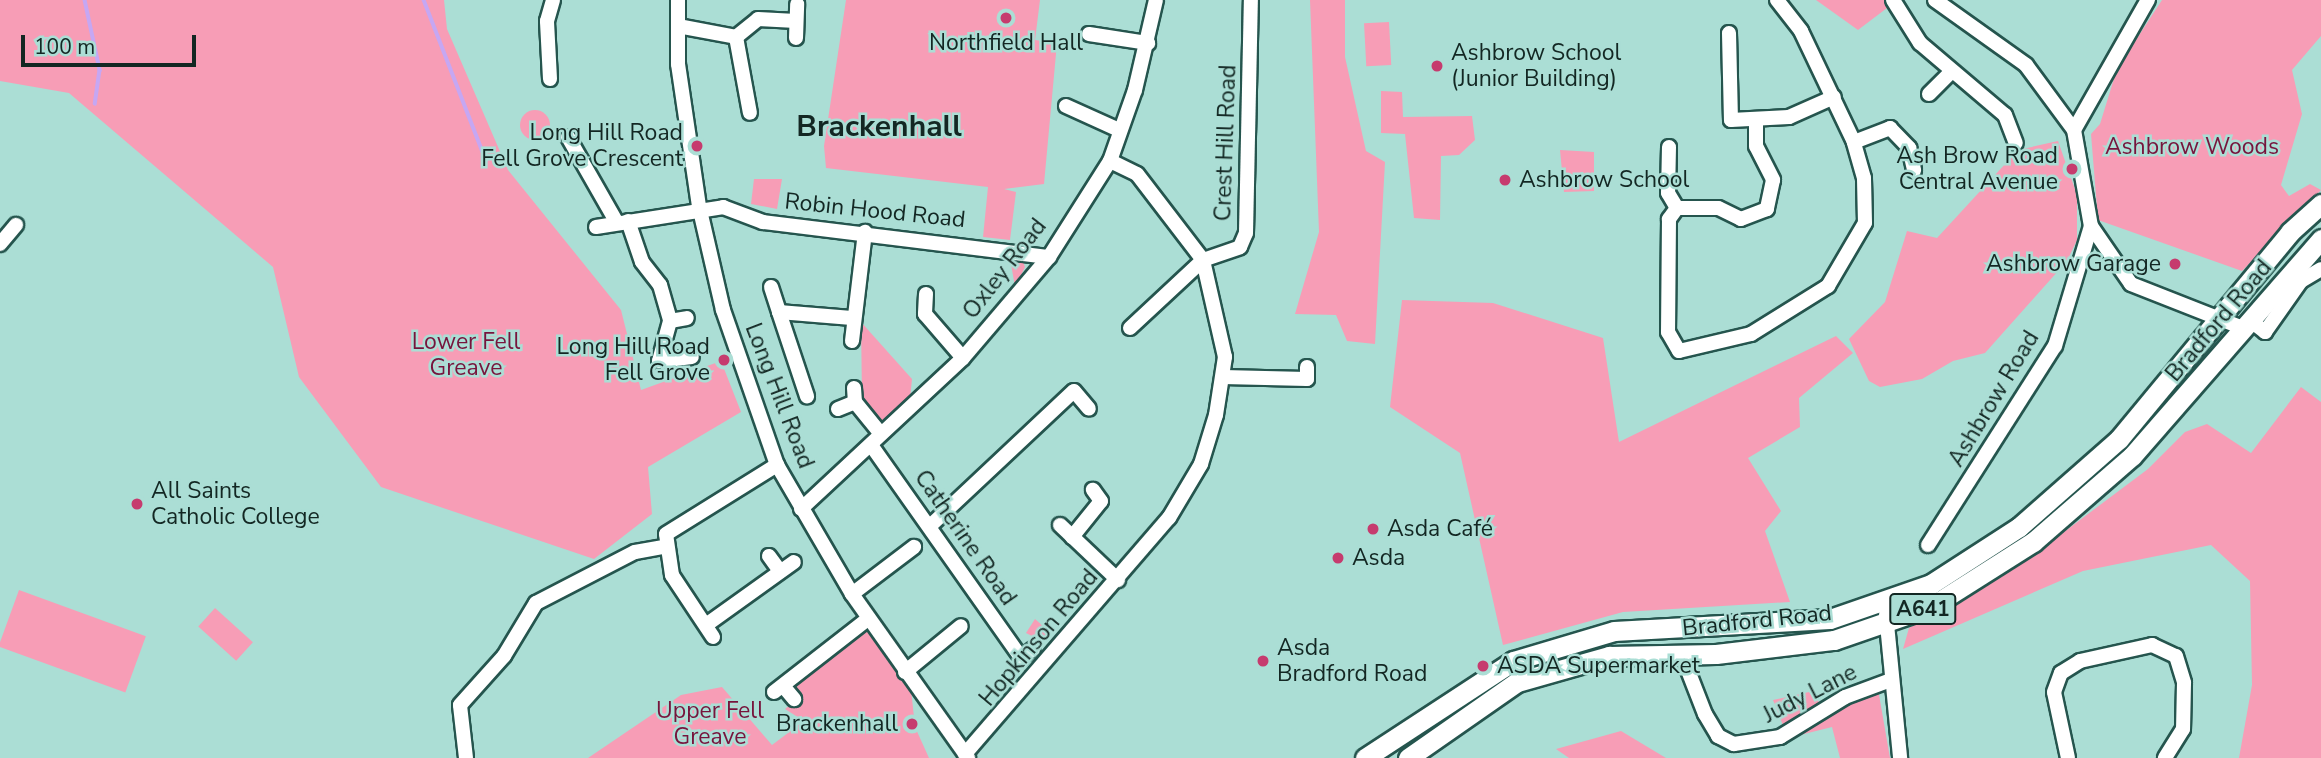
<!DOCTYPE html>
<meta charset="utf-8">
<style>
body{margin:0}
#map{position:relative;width:2321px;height:758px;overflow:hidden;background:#abded5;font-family:"Nunito Sans",sans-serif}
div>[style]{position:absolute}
.green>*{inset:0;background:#f79db6;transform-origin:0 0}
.round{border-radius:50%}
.stream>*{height:3.5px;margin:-1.75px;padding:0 1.75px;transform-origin:1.75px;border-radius:1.75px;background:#c6a7f3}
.roads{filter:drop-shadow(2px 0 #25554e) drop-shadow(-2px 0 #25554e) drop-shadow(0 2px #25554e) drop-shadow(0 -2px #25554e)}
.minor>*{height:14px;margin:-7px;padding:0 7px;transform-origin:7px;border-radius:7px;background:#fff}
.major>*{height:19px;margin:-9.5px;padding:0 9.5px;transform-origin:9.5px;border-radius:9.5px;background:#fff}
.dots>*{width:19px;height:19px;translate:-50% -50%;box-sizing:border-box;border:4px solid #abded5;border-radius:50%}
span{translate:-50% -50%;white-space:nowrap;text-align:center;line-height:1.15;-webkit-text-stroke:5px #abded5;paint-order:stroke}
.shield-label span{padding:2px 5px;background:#abded5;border:2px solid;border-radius:5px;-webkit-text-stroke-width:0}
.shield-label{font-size:21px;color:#132723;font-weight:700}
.poi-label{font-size:23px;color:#132723}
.left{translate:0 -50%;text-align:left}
.right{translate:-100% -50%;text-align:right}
.street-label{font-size:23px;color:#132723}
.park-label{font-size:23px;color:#77143c}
.district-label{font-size:30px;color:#132723;font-weight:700}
.scale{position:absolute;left:21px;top:35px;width:175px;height:32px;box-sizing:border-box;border:4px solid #132723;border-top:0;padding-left:9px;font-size:21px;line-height:24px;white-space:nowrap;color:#132723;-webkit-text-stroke:5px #abded5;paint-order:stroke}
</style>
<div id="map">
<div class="green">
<i style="clip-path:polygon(0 0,444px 0,447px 29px,508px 170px,621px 310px,641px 390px,721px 361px,741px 412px,648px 467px,652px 514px,594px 559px,381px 487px,299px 377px,273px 267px,69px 93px,0 81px)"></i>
<i style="clip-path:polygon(846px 0,1040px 0,1035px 40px,1057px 43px,1044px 184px,1004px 189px,1016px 192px,1010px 240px,983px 237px,988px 187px,826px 168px,824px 146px)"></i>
<i style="clip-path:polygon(1310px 0,1345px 0,1345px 57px,1366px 151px,1385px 162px,1375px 344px,1347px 341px,1336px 315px,1295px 314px,1319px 232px)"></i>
<i style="clip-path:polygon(1816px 0,1888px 0,1891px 5px,1858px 30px)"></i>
<i style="clip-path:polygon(2162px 0,2321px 0,2321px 36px,2292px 70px,2302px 114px,2281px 185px,2289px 196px,2310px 184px,2321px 190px,2242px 271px,2098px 220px,2091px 134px,2100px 124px,2117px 69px)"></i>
<i style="left:1389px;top:22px;width:43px;height:25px;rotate:87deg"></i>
<i style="clip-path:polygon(1381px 91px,1402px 92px,1403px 117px,1472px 116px,1475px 140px,1459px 155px,1441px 156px,1440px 220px,1414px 218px,1405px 134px,1381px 133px)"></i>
<i class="round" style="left:520px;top:110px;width:30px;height:30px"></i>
<i style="clip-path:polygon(2058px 141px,2077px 195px,2077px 240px,2067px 261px,1985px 353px,1953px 361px,1922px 379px,1880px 387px,1869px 381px,1849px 339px,1885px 302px,1907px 231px,1937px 238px,2018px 150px)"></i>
<i style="clip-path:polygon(1560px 150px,1594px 152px,1594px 191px,1564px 192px)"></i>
<i style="clip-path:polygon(754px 179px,782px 179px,777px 209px,751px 204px)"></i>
<i style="clip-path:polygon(1010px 258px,1022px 259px,1025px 267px,1015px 287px)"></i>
<i style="clip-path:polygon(1402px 300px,1493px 303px,1603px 338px,1619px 442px,1836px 336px,1853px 353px,1799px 398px,1800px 427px,1748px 458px,1781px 511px,1765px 531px,1790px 602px,1623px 612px,1503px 645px,1460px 453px,1390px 407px)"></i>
<i style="clip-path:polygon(861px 322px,912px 379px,910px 399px,882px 426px,862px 398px)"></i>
<i style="clip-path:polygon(2301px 387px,2321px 402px,2321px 758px,2239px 758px,2252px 685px,2250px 581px,2211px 545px,2083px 571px,1903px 649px,1909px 628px,2036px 553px,2148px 469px,2185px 432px,2207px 424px,2251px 453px)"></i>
<i style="left:19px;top:590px;width:135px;height:60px;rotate:20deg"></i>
<i style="left:215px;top:608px;width:51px;height:25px;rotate:42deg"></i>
<i style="clip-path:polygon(1035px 619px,1050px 632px,1044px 642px,1026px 633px)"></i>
<i style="clip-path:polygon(868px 631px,911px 689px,915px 727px,929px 758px,588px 758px,681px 695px,722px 687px,772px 745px,804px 721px,785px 709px,798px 699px,788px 685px)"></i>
<i style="clip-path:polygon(1878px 689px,1890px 758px,1840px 758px,1832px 727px,1788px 738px,1773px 700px,1809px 692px,1829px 712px)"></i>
<i style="clip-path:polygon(1621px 731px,1666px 758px,1569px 758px,1556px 749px)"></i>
</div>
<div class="stream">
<i style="left:85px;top:0;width:72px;rotate:77.9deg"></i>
<i style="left:100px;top:70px;width:34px;rotate:98deg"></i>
<i style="left:424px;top:0;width:172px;rotate:68.8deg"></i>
</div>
<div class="roads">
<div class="minor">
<i style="left:678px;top:0;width:64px;rotate:90deg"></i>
<i style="left:678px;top:64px;width:144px;rotate:81.6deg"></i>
<i style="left:699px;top:206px;width:107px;rotate:77deg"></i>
<i style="left:723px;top:310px;width:164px;rotate:70.8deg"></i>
<i style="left:777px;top:465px;width:149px;rotate:59.8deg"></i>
<i style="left:852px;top:594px;width:201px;rotate:54.7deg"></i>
<i style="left:1777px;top:0;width:39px;rotate:52deg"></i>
<i style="left:1801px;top:31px;width:123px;rotate:64.5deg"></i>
<i style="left:1854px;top:142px;width:39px;rotate:-21deg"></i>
<i style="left:1890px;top:128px;width:28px;rotate:46deg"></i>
<i style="left:1909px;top:148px;width:23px;rotate:77deg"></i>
<i style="left:1893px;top:0;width:51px;rotate:57.9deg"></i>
<i style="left:1920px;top:43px;width:111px;rotate:40.3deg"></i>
<i style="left:2005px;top:115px;width:30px;rotate:69deg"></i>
<i style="left:1935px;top:0;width:112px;rotate:35.5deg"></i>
<i style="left:2026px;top:65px;width:81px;rotate:53.6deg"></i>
<i style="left:2074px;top:130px;width:97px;rotate:80deg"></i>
<i style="left:2091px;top:226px;width:70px;rotate:55.4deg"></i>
<i style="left:2131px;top:284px;width:123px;rotate:21.5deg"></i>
<i style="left:678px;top:26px;width:59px;rotate:10.7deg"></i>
<i style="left:736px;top:37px;width:28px;rotate:-39deg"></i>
<i style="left:758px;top:19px;width:38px;rotate:3deg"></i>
<i style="left:1729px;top:33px;width:87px;rotate:88.7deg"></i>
<i style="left:1731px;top:120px;width:58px;rotate:-3deg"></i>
<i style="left:1789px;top:117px;width:49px;rotate:-24deg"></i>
<i style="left:1089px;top:34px;width:60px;rotate:8.7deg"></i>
<i style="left:736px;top:37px;width:77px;rotate:79.6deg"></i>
<i style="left:796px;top:38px;width:34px;rotate:-88deg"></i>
<i style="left:550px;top:79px;width:58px;rotate:-93deg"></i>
<i style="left:547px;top:21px;width:22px;rotate:-74deg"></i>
<i style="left:1929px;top:94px;width:31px;rotate:-45deg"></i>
<i style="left:1066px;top:106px;width:58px;rotate:24.4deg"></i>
<i style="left:1756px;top:121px;width:25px;rotate:90deg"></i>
<i style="left:1756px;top:146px;width:38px;rotate:63deg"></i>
<i style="left:1773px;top:180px;width:30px;rotate:102deg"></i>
<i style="left:1767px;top:209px;width:28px;rotate:159deg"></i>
<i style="left:1741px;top:219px;width:25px;rotate:-154deg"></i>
<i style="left:1718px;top:208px;width:41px;rotate:180deg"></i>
<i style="left:1677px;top:208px;width:14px;rotate:126deg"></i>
<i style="left:1669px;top:219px;width:113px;rotate:90.5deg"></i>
<i style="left:1668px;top:332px;width:22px;rotate:60deg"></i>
<i style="left:1679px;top:351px;width:74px;rotate:-13.3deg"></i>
<i style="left:1751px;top:334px;width:91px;rotate:-31.9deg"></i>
<i style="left:1828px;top:286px;width:73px;rotate:-59.6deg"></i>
<i style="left:1865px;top:223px;width:45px;rotate:-91.3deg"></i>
<i style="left:1864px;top:178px;width:37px;rotate:-106deg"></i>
<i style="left:2074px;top:130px;width:150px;rotate:-60.4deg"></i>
<i style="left:568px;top:137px;width:99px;rotate:60.3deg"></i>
<i style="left:1669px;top:147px;width:46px;rotate:91.2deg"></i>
<i style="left:1668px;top:193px;width:17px;rotate:59deg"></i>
<i style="left:628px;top:221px;width:43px;rotate:71.1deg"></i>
<i style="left:642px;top:262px;width:29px;rotate:52deg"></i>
<i style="left:660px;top:285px;width:37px;rotate:74deg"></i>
<i style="left:670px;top:321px;width:41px;rotate:105.4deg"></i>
<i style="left:659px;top:361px;width:33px;rotate:-7deg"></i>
<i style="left:596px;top:227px;width:129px;rotate:-8.9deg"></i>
<i style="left:723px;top:207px;width:43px;rotate:20.6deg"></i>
<i style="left:763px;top:222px;width:288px;rotate:7deg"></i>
<i style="left:0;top:244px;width:25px;rotate:-50deg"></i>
<i style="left:771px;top:287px;width:26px;rotate:72deg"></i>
<i style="left:779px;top:312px;width:73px;rotate:4.7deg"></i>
<i style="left:926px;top:294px;width:20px;rotate:93deg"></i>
<i style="left:925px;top:314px;width:58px;rotate:49.2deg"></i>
<i style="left:779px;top:312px;width:89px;rotate:71.6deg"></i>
<i style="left:670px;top:321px;width:17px;rotate:-10deg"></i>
<i style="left:2251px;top:321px;width:18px;rotate:38deg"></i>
<i style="left:2265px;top:332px;width:62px;rotate:-54.8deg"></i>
<i style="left:2301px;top:281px;width:23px;rotate:-31deg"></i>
<i style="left:1130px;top:328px;width:100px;rotate:-43deg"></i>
<i style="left:1203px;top:260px;width:39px;rotate:-19deg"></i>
<i style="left:1240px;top:247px;width:15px;rotate:-67deg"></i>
<i style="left:1246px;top:233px;width:233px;rotate:-88.8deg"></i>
<i style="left:852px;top:341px;width:110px;rotate:-83.2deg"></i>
<i style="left:1223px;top:377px;width:84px;rotate:1.4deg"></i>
<i style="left:1307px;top:379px;width:12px;rotate:-90deg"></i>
<i style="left:854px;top:388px;width:14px;rotate:86deg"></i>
<i style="left:855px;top:402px;width:41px;rotate:50.9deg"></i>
<i style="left:838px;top:409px;width:18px;rotate:-22deg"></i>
<i style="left:871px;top:445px;width:261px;rotate:54.8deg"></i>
<i style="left:1021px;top:658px;width:15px;rotate:-37deg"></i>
<i style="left:801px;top:509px;width:221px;rotate:-43deg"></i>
<i style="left:963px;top:358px;width:133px;rotate:-49.6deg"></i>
<i style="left:1049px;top:257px;width:114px;rotate:-57.6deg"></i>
<i style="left:1110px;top:161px;width:75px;rotate:-70.6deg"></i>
<i style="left:1135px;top:90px;width:92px;rotate:-76.9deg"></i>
<i style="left:1060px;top:525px;width:80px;rotate:43.5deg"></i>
<i style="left:930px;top:526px;width:197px;rotate:-43.2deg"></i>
<i style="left:1074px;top:391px;width:23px;rotate:50deg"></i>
<i style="left:1072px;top:537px;width:46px;rotate:-51.1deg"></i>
<i style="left:1101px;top:501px;width:14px;rotate:-126deg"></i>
<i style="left:1928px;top:545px;width:236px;rotate:-57.5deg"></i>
<i style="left:2055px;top:346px;width:125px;rotate:-73.3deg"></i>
<i style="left:769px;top:556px;width:19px;rotate:54deg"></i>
<i style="left:852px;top:594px;width:78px;rotate:-37.2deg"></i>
<i style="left:1886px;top:614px;width:145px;rotate:84.4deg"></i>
<i style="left:706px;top:625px;width:108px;rotate:-35.6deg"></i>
<i style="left:713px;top:637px;width:74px;rotate:-123.5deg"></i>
<i style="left:672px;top:575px;width:41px;rotate:-98.3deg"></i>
<i style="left:666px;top:534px;width:131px;rotate:-31.9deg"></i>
<i style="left:1682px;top:655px;width:63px;rotate:68.7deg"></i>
<i style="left:1705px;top:714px;width:26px;rotate:59deg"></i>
<i style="left:1718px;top:736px;width:18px;rotate:27deg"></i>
<i style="left:1734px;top:744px;width:47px;rotate:-8.7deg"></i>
<i style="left:1780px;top:737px;width:76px;rotate:-31.6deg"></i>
<i style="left:1845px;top:697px;width:46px;rotate:-20.4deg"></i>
<i style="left:905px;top:672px;width:72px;rotate:-39.4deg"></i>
<i style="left:784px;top:687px;width:16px;rotate:50deg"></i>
<i style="left:774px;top:692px;width:120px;rotate:-37.9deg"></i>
<i style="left:965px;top:754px;width:312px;rotate:-49.2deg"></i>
<i style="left:1169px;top:518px;width:63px;rotate:-59.3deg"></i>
<i style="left:1201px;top:464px;width:51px;rotate:-73deg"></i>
<i style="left:1216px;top:415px;width:59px;rotate:-81.2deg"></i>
<i style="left:1225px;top:357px;width:99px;rotate:-102.8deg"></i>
<i style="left:1203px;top:260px;width:108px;rotate:-127.5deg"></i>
<i style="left:1137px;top:174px;width:30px;rotate:-154deg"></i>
<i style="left:466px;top:758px;width:53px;rotate:-96.5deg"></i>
<i style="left:460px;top:705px;width:66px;rotate:-48.1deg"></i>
<i style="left:504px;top:656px;width:62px;rotate:-58.9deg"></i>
<i style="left:536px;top:603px;width:111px;rotate:-27.3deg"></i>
<i style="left:635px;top:552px;width:29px;rotate:-10deg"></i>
<i style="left:2068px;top:758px;width:67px;rotate:-102deg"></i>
<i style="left:2054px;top:692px;width:20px;rotate:-70deg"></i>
<i style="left:2061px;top:673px;width:22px;rotate:-32deg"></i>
<i style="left:2080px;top:661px;width:74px;rotate:-12.5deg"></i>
<i style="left:2152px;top:645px;width:26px;rotate:25deg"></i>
<i style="left:2176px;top:656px;width:28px;rotate:73deg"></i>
<i style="left:2184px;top:683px;width:46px;rotate:91.2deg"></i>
<i style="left:2183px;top:729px;width:34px;rotate:122deg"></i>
</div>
<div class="major">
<i style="left:1365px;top:758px;width:177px;rotate:-33.2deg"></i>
<i style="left:1513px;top:661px;width:105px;rotate:-16.5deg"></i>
<i style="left:1614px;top:631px;width:216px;rotate:-3.2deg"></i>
<i style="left:1830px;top:619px;width:107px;rotate:-19.1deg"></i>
<i style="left:1931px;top:584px;width:105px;rotate:-32.9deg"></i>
<i style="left:2019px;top:527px;width:133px;rotate:-41.3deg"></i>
<i style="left:2119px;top:439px;width:268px;rotate:-50.4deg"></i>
<i style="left:2290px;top:232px;width:42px;rotate:-42.1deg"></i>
<i style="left:1408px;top:758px;width:133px;rotate:-34.9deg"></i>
<i style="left:1517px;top:682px;width:96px;rotate:-15.8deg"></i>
<i style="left:1609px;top:656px;width:107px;rotate:-1.1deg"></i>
<i style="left:1716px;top:654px;width:119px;rotate:-6.8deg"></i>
<i style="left:1834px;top:640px;width:104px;rotate:-19.1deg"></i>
<i style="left:1932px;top:606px;width:120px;rotate:-32.4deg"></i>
<i style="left:2033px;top:542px;width:131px;rotate:-41deg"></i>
<i style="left:2132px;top:456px;width:288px;rotate:-48.9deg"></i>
</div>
</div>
<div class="dots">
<i style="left:1006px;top:18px;background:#c63b6e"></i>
<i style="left:1437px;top:66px;background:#c63b6e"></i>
<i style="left:697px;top:146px;background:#c63b6e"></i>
<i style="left:2072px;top:169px;background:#c63b6e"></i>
<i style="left:1505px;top:180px;background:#c63b6e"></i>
<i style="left:2175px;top:264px;background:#c63b6e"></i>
<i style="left:724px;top:360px;background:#c63b6e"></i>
<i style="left:137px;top:504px;background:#c63b6e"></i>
<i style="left:1373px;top:529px;background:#c63b6e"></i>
<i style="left:1338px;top:558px;background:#c63b6e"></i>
<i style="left:1263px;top:661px;background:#c63b6e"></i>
<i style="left:1483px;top:666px;background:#c63b6e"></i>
<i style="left:912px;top:724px;background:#c63b6e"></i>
</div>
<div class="shield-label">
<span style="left:1923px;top:609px">A641</span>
</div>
<div class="poi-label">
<span style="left:1006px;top:43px">Northfield Hall</span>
<span class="left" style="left:1451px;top:66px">Ashbrow School<br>(Junior Building)</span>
<span class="right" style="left:683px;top:146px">Long Hill Road<br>Fell Grove Crescent</span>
<span class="right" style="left:2058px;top:169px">Ash Brow Road<br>Central Avenue</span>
<span class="left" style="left:1519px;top:180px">Ashbrow School</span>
<span class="right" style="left:2161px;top:264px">Ashbrow Garage</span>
<span class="right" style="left:710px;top:360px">Long Hill Road<br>Fell Grove</span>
<span class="left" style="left:151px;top:504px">All Saints<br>Catholic College</span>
<span class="left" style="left:1387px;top:529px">Asda Café</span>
<span class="left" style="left:1352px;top:558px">Asda</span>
<span class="left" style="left:1277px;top:661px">Asda<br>Bradford Road</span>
<span class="left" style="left:1497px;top:666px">ASDA Supermarket</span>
<span class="right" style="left:898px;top:724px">Brackenhall</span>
</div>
<div class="street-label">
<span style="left:1226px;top:143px;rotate:-88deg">Crest Hill Road</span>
<span style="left:875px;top:211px;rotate:6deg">Robin Hood Road</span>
<span style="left:1005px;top:269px;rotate:-52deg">Oxley Road</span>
<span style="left:2219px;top:321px;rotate:-50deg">Bradford Road</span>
<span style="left:779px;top:396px;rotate:69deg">Long Hill Road</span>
<span style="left:1994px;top:399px;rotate:-59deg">Ashbrow Road</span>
<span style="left:965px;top:538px;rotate:55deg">Catherine Road</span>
<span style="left:1757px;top:621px;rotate:-6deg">Bradford Road</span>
<span style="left:1039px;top:638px;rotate:-50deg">Hopkinson Road</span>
<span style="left:1810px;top:694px;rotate:-27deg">Judy Lane</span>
</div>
<div class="park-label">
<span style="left:2192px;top:147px">Ashbrow Woods</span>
<span style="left:466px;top:355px">Lower Fell<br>Greave</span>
<span style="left:710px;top:724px">Upper Fell<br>Greave</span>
</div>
<div class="district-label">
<span style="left:879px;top:127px">Brackenhall</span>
</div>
<div class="scale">100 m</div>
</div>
